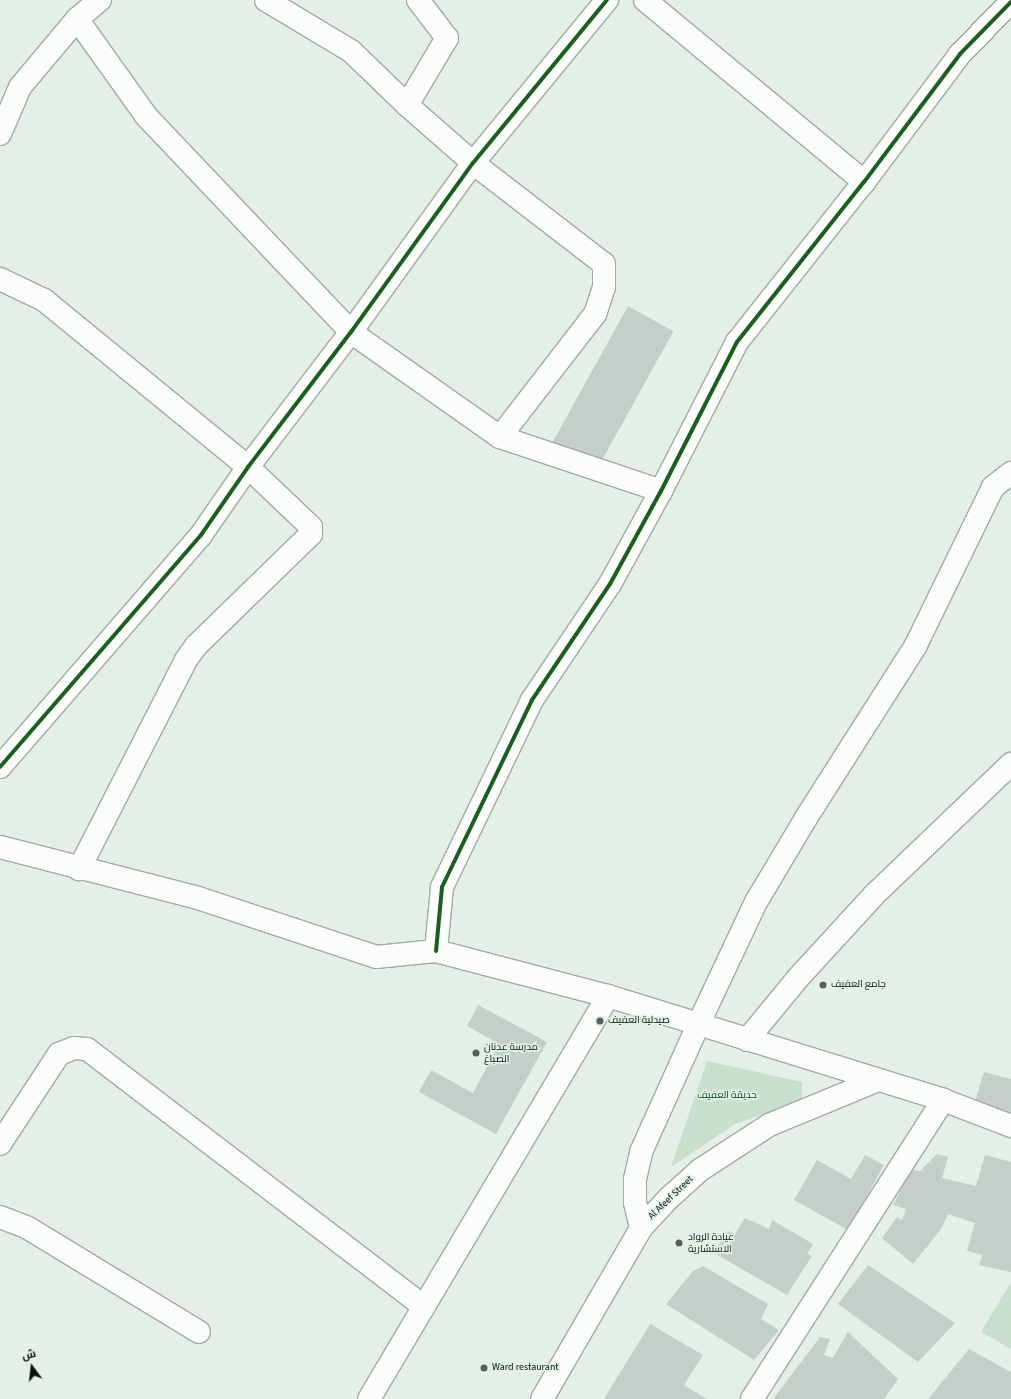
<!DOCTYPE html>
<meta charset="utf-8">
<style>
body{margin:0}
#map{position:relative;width:1011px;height:1399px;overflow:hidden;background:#e4f0e7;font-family:"Source Sans 3",Cairo,sans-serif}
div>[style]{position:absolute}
.green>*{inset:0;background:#c9dfce}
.building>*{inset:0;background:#c5cec8;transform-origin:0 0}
.roads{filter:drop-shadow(1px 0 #a1aba4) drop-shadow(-1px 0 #a1aba4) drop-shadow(0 1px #a1aba4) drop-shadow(0 -1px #a1aba4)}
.minor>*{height:22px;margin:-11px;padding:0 11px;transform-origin:11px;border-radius:11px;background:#fbfdfb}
.secondary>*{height:22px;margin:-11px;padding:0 11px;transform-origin:11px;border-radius:11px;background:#fbfdfb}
.cycleway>*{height:4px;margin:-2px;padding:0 2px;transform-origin:2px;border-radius:2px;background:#1b5e20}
.dots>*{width:11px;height:11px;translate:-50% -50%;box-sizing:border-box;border:2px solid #e0f4e4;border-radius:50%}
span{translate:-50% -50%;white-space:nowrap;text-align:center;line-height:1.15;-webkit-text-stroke:3px #e0f4e4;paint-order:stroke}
.poi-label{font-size:10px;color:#0c130e}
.left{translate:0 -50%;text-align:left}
.park-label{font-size:10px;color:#043b1b}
.street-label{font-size:10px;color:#0c130e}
.north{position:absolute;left:12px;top:1347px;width:40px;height:40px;-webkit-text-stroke:3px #e0f4e4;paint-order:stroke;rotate:345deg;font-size:11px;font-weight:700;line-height:16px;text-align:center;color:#0c130e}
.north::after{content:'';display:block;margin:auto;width:14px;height:18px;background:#0c130e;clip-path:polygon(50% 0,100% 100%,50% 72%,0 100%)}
</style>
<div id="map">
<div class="green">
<i style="clip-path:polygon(707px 1061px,802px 1082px,802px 1101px,735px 1124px,671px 1167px)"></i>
<i style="clip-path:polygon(1011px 1282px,1011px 1349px,981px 1332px)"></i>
</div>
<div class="building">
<i style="left:628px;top:306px;width:52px;height:157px;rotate:29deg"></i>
<i style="clip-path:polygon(478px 1005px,547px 1042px,496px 1134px,419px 1092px,431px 1070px,473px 1093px,499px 1044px,467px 1026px)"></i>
<i style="clip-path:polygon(984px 1072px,1011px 1079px,1011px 1117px,974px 1105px)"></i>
<i style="clip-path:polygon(937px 1154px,948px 1157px,942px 1178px,976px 1186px,985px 1155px,1011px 1162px,1011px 1272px,979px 1265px,982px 1255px,967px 1251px,975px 1223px,948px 1214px,941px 1229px,913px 1264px,882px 1238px,897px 1217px,902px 1220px,906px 1209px,893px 1205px,911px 1170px,920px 1171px)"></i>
<i style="clip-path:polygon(865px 1155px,884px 1165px,848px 1230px,794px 1200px,817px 1160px,851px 1179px)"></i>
<i style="clip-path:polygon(745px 1218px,769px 1229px,772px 1220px,813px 1244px,807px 1254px,812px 1256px,787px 1295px,714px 1253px,728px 1231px,735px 1234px)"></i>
<i style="clip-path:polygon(868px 1265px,955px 1323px,918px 1362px,838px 1304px)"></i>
<i style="clip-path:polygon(703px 1266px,768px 1304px,761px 1319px,779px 1330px,754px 1360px,666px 1304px,693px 1271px)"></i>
<i style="clip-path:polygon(650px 1324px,703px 1355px,684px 1385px,707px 1399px,604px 1399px)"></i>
<i style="clip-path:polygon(848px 1332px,898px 1379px,884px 1399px,773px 1399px,820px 1337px,830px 1339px,824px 1355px,833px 1358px)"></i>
<i style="clip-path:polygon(969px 1349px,1011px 1372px,1011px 1399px,928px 1399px)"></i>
</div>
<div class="roads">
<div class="minor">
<i style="left:266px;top:0;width:99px;rotate:31deg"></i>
<i style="left:351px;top:51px;width:78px;rotate:44deg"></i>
<i style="left:418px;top:0;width:48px;rotate:52.7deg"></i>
<i style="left:447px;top:38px;width:78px;rotate:120.8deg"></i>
<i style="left:407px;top:105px;width:88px;rotate:41.3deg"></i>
<i style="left:473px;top:163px;width:165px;rotate:37.6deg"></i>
<i style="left:604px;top:264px;width:23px;rotate:90deg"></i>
<i style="left:604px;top:287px;width:28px;rotate:108deg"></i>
<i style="left:595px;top:314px;width:155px;rotate:127.7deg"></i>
<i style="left:645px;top:0;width:285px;rotate:39.7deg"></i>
<i style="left:77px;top:19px;width:120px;rotate:54.5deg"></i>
<i style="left:147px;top:117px;width:296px;rotate:46.5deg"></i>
<i style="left:351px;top:332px;width:182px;rotate:35.2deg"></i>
<i style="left:500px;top:437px;width:170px;rotate:18.5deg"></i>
<i style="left:0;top:134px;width:51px;rotate:-66.9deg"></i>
<i style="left:20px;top:87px;width:89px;rotate:-50deg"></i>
<i style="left:77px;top:19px;width:30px;rotate:-40deg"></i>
<i style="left:0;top:279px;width:49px;rotate:25.5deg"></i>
<i style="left:44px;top:300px;width:264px;rotate:39.3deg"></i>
<i style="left:248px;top:467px;width:87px;rotate:43.6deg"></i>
<i style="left:311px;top:527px;width:7px;rotate:90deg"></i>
<i style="left:311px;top:534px;width:161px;rotate:135.8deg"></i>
<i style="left:196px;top:646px;width:17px;rotate:126deg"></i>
<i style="left:186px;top:660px;width:235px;rotate:117.1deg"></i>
<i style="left:0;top:767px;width:307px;rotate:-49.1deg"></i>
<i style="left:201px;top:535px;width:83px;rotate:-55.3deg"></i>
<i style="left:248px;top:467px;width:170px;rotate:-52.7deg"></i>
<i style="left:351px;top:332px;width:208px;rotate:-54.2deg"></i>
<i style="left:473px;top:163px;width:211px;rotate:-50.6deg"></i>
<i style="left:0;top:847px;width:204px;rotate:14.4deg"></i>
<i style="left:198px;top:898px;width:188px;rotate:18.3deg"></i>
<i style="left:376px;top:957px;width:60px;rotate:-5.7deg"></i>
<i style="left:436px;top:951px;width:178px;rotate:14.7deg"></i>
<i style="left:436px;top:951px;width:64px;rotate:-84.6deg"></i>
<i style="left:442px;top:887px;width:208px;rotate:-64.3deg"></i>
<i style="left:532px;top:700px;width:140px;rotate:-56.1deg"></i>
<i style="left:610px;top:584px;width:106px;rotate:-61.3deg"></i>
<i style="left:661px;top:491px;width:167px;rotate:-63deg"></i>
<i style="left:737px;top:342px;width:204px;rotate:-51.6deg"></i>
<i style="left:864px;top:182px;width:160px;rotate:-53.1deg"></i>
<i style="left:960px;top:54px;width:73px;rotate:-45.6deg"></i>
<i style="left:699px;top:1023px;width:134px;rotate:-64.8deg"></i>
<i style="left:756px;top:902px;width:98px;rotate:-59.2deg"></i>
<i style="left:806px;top:818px;width:203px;rotate:-57.5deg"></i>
<i style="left:915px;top:647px;width:178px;rotate:-64deg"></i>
<i style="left:993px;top:487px;width:23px;rotate:-38deg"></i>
<i style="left:747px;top:1040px;width:80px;rotate:-50.6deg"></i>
<i style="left:798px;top:978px;width:115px;rotate:-47.5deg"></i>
<i style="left:876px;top:893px;width:187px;rotate:-43.7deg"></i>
<i style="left:0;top:1144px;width:108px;rotate:-56.8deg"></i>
<i style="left:59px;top:1054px;width:16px;rotate:-22deg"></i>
<i style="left:74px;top:1048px;width:13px;rotate:4deg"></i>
<i style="left:87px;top:1049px;width:424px;rotate:37.4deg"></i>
<i style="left:0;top:1217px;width:30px;rotate:21deg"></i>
<i style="left:28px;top:1228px;width:200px;rotate:31.3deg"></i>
<i style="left:752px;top:1399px;width:355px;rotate:-57.4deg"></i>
</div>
<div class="secondary">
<i style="left:641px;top:1228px;width:26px;rotate:-103deg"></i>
<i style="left:635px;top:1203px;width:24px;rotate:-90deg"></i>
<i style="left:635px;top:1179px;width:28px;rotate:-77deg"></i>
<i style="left:641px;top:1152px;width:141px;rotate:-65.8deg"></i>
<i style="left:369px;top:1399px;width:469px;rotate:-59.3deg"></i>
<i style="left:608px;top:996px;width:351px;rotate:17.2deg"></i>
<i style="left:943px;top:1100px;width:73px;rotate:20.9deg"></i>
<i style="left:542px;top:1399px;width:198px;rotate:-59.9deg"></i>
<i style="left:641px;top:1228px;width:41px;rotate:-47deg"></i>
<i style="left:669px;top:1198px;width:42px;rotate:-42.1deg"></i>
<i style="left:700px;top:1170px;width:82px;rotate:-33.1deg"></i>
<i style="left:769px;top:1125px;width:118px;rotate:-22.4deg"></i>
</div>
</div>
<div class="cycleway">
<i style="left:0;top:767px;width:307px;rotate:-49.1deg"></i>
<i style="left:201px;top:535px;width:83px;rotate:-55.3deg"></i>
<i style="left:248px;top:467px;width:170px;rotate:-52.7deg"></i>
<i style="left:351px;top:332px;width:208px;rotate:-54.2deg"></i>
<i style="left:473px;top:163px;width:211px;rotate:-50.6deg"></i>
<i style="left:436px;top:951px;width:64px;rotate:-84.6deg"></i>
<i style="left:442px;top:887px;width:208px;rotate:-64.3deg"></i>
<i style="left:532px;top:700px;width:140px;rotate:-56.1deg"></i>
<i style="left:610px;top:584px;width:106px;rotate:-61.3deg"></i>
<i style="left:661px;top:491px;width:167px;rotate:-63deg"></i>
<i style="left:737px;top:342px;width:204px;rotate:-51.6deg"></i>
<i style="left:864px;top:182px;width:160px;rotate:-53.1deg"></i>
<i style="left:960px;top:54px;width:73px;rotate:-45.6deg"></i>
</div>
<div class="dots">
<i style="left:823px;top:985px;background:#58605a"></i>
<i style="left:600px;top:1021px;background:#58605a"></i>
<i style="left:476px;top:1053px;background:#58605a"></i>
<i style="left:679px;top:1243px;background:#58605a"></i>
<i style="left:484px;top:1368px;background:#58605a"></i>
</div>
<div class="poi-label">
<span class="left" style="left:831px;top:985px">جامع العفيف</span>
<span class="left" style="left:608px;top:1021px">صيدلية العفيف</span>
<span class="left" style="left:484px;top:1053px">مدرسة عدنان<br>الصباغ</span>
<span class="left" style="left:688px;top:1243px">عيادة الرواد<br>الاستشارية</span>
<span class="left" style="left:492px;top:1368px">Ward restaurant</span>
</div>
<div class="park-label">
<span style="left:727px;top:1096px">حديقة العفيف</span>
</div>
<div class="street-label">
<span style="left:671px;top:1198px;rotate:-44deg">Al Afeef Street</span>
</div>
<div class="north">ش</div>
</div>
